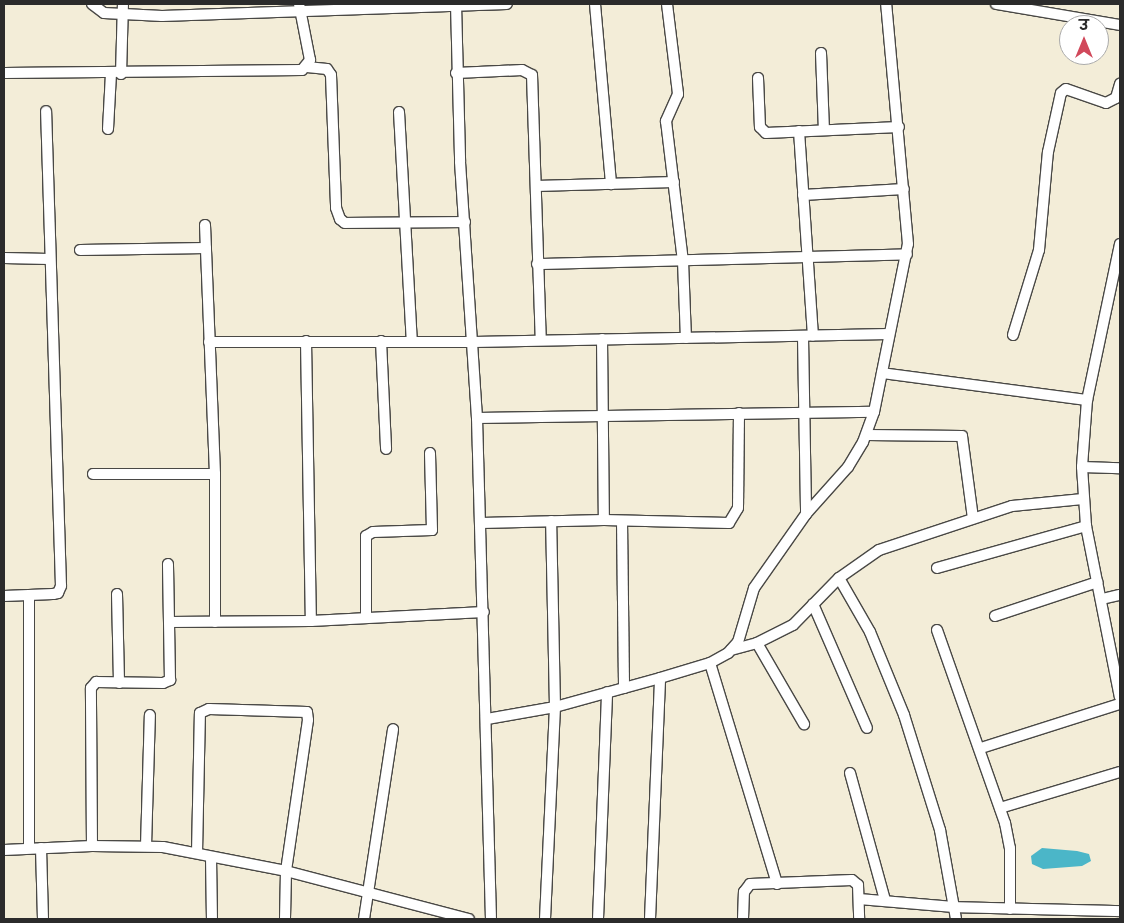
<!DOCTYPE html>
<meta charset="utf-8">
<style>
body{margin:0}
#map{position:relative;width:1124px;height:923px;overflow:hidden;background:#f3edd8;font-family:"Comic Neue","Playpen Sans Deva",sans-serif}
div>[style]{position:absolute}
.water>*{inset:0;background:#4bb6c8}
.roads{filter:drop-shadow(1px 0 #494845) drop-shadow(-1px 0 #494845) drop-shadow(0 1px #494845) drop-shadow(0 -1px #494845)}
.street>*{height:10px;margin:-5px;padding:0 5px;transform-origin:5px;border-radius:5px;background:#fff}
span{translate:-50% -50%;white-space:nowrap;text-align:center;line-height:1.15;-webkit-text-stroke:4.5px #fff;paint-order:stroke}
.frame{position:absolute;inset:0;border:5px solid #2b2b2b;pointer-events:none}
.north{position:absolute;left:1059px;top:15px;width:50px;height:50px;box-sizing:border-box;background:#fff;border:1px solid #aaa;border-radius:50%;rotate:0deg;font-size:14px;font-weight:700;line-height:20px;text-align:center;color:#2b2b2b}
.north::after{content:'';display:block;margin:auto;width:18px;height:22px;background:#d1495b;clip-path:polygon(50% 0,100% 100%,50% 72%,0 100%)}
</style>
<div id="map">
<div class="water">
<i style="clip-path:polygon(1042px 848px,1077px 851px,1089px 854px,1091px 861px,1082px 866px,1043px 869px,1032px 864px,1031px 856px)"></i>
</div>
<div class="roads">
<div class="street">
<i style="left:92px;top:4px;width:15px;rotate:37deg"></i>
<i style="left:104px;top:13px;width:58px;rotate:3deg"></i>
<i style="left:162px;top:16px;width:345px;rotate:-2deg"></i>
<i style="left:456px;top:4px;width:158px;rotate:88.5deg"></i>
<i style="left:460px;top:162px;width:257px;rotate:86.2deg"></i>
<i style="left:477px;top:418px;width:501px;rotate:88.4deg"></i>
<i style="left:595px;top:4px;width:181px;rotate:84.9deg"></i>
<i style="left:667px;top:4px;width:91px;rotate:83deg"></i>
<i style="left:678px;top:94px;width:30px;rotate:114deg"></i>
<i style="left:666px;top:121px;width:141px;rotate:83.1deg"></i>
<i style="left:683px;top:261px;width:77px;rotate:87.8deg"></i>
<i style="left:996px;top:4px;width:126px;rotate:9.6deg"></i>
<i style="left:821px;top:53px;width:77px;rotate:87.8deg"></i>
<i style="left:307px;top:67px;width:20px;rotate:6deg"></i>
<i style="left:327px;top:69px;width:7px;rotate:56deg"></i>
<i style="left:331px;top:75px;width:133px;rotate:87.8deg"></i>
<i style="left:336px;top:208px;width:12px;rotate:70deg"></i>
<i style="left:340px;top:219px;width:6px;rotate:39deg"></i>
<i style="left:345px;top:223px;width:120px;rotate:-0.5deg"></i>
<i style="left:4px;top:73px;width:298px;rotate:-0.6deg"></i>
<i style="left:302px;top:70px;width:13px;rotate:-51deg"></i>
<i style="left:310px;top:60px;width:57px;rotate:-101.1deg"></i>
<i style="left:456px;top:73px;width:66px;rotate:-2.6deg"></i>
<i style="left:522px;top:70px;width:11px;rotate:27deg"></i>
<i style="left:532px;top:75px;width:265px;rotate:88.1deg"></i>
<i style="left:121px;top:74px;width:70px;rotate:-88.4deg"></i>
<i style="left:758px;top:78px;width:49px;rotate:87.7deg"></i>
<i style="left:760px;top:127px;width:8px;rotate:45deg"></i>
<i style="left:766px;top:133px;width:133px;rotate:-2.6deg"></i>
<i style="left:399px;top:112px;width:229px;rotate:86.8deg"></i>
<i style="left:108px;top:129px;width:55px;rotate:-86.9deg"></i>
<i style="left:799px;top:131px;width:205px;rotate:86.1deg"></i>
<i style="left:536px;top:186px;width:138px;rotate:-1.7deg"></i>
<i style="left:803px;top:195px;width:101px;rotate:-3.4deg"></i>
<i style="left:205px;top:225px;width:249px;rotate:87.7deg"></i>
<i style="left:215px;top:474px;width:148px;rotate:90deg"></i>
<i style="left:1120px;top:244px;width:159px;rotate:101.9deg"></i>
<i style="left:1087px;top:400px;width:67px;rotate:94.3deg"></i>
<i style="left:1082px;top:467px;width:59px;rotate:86.1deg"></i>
<i style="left:1086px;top:526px;width:174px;rotate:78.8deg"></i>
<i style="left:80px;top:250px;width:126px;rotate:-0.9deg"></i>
<i style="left:4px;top:258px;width:45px;rotate:1.3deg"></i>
<i style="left:537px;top:264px;width:370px;rotate:-1.5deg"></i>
<i style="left:1013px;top:335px;width:89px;rotate:-73deg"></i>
<i style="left:1039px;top:250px;width:98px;rotate:-84.8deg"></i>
<i style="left:1048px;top:152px;width:60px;rotate:-77.6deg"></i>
<i style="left:1061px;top:93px;width:6px;rotate:-39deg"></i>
<i style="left:1066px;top:89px;width:42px;rotate:19.3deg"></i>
<i style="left:1106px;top:103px;width:11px;rotate:-27deg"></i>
<i style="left:1116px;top:98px;width:15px;rotate:-74deg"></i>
<i style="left:803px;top:337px;width:177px;rotate:89deg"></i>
<i style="left:602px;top:339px;width:181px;rotate:89.4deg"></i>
<i style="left:306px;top:341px;width:280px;rotate:89deg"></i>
<i style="left:381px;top:341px;width:108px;rotate:87.3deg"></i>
<i style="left:209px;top:342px;width:265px"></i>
<i style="left:474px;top:342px;width:415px;rotate:-1.1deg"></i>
<i style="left:882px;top:373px;width:207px;rotate:7.5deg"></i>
<i style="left:477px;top:418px;width:397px;rotate:-0.9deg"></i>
<i style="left:867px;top:435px;width:95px;rotate:0.6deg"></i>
<i style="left:962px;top:436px;width:83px;rotate:82.4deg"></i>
<i style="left:1082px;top:467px;width:38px;rotate:2deg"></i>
<i style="left:93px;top:474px;width:122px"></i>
<i style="left:622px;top:521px;width:167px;rotate:89.3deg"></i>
<i style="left:481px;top:523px;width:123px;rotate:-1.4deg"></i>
<i style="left:604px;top:520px;width:125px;rotate:1.4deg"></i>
<i style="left:729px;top:523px;width:17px;rotate:-59deg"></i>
<i style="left:738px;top:508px;width:95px;rotate:-89.4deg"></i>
<i style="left:937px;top:568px;width:155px;rotate:-15.7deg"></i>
<i style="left:839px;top:578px;width:62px;rotate:60.1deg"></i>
<i style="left:870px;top:632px;width:90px;rotate:67.7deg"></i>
<i style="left:904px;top:715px;width:121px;rotate:72.6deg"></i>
<i style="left:940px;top:830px;width:90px;rotate:79.8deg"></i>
<i style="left:117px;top:594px;width:89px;rotate:88.7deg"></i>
<i style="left:4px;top:596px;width:49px;rotate:-2.3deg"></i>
<i style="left:53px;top:594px;width:5px;rotate:-11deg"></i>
<i style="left:58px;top:593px;width:8px;rotate:-67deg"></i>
<i style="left:61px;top:586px;width:475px;rotate:-91.8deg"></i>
<i style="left:1102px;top:599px;width:18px;rotate:-13deg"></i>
<i style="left:813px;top:604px;width:135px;rotate:66.5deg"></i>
<i style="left:995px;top:616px;width:108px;rotate:-18.3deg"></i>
<i style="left:366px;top:618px;width:82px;rotate:-90deg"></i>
<i style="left:366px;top:536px;width:8px;rotate:-30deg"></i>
<i style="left:373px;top:532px;width:59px;rotate:-1.9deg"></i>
<i style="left:432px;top:530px;width:77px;rotate:-91.5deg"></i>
<i style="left:169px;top:622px;width:142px;rotate:-0.4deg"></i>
<i style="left:311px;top:621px;width:173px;rotate:-3deg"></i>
<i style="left:937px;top:630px;width:205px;rotate:70.6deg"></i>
<i style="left:1005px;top:823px;width:25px;rotate:79deg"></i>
<i style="left:1010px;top:848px;width:61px;rotate:90deg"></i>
<i style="left:757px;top:643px;width:94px;rotate:59.9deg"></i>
<i style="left:731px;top:650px;width:27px;rotate:-15deg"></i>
<i style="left:757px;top:643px;width:40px;rotate:-26.6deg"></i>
<i style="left:793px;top:625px;width:66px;rotate:-45.6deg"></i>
<i style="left:839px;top:578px;width:49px;rotate:-35deg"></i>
<i style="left:879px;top:550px;width:140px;rotate:-18.3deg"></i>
<i style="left:1012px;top:506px;width:71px;rotate:-5.6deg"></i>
<i style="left:710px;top:663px;width:231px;rotate:73.1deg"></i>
<i style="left:487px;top:719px;width:69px;rotate:-10deg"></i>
<i style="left:555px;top:707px;width:109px;rotate:-15.4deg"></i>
<i style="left:660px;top:678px;width:52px;rotate:-16.7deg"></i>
<i style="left:710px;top:663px;width:21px;rotate:-29deg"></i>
<i style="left:728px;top:653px;width:15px;rotate:-48deg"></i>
<i style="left:738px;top:642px;width:56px;rotate:-73.5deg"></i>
<i style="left:754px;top:588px;width:90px;rotate:-54.9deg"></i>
<i style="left:806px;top:514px;width:63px;rotate:-48.2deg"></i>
<i style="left:848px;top:467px;width:29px;rotate:-59deg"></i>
<i style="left:863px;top:442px;width:32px;rotate:-70deg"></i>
<i style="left:874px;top:412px;width:171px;rotate:-78.6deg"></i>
<i style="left:908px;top:244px;width:241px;rotate:-95.2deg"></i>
<i style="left:981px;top:748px;width:146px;rotate:-17.6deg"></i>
<i style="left:850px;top:773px;width:132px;rotate:74.6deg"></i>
<i style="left:1000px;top:808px;width:125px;rotate:-16.7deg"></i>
<i style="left:92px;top:846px;width:158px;rotate:-90.4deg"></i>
<i style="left:91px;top:688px;width:8px;rotate:-50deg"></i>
<i style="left:96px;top:682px;width:67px;rotate:0.9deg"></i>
<i style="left:163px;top:683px;width:8px;rotate:-23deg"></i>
<i style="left:170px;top:680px;width:116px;rotate:-91deg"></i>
<i style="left:146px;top:846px;width:131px;rotate:-88.3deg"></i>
<i style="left:29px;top:848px;width:252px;rotate:-90deg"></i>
<i style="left:41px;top:848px;width:71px;rotate:88.4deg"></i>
<i style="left:4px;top:850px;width:88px;rotate:-2.6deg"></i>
<i style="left:92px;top:846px;width:71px;rotate:0.8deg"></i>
<i style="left:163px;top:847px;width:125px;rotate:11deg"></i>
<i style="left:286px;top:871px;width:189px;rotate:14.7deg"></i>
<i style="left:197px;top:853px;width:140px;rotate:-88.8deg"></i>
<i style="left:200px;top:713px;width:10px;rotate:-24deg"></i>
<i style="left:209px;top:709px;width:98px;rotate:1.8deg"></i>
<i style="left:307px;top:712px;width:8px;rotate:83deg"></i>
<i style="left:308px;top:720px;width:153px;rotate:98.3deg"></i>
<i style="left:286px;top:871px;width:48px;rotate:91.2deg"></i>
<i style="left:211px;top:857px;width:62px;rotate:89.1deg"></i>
<i style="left:859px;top:899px;width:95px;rotate:4.8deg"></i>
<i style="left:954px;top:907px;width:166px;rotate:1.4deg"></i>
<i style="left:364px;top:919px;width:192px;rotate:-81.3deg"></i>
<i style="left:545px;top:919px;width:212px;rotate:-87.3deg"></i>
<i style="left:555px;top:707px;width:186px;rotate:-91.2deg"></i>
<i style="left:598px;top:919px;width:227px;rotate:-87.7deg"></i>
<i style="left:650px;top:919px;width:241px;rotate:-87.6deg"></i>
<i style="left:743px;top:919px;width:27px;rotate:-88deg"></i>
<i style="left:744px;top:892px;width:10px;rotate:-53deg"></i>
<i style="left:750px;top:884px;width:102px;rotate:-2.2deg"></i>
<i style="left:852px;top:880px;width:8px;rotate:40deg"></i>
<i style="left:858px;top:885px;width:34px;rotate:88deg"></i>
</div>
</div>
<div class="frame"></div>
<div class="north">उ</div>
</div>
